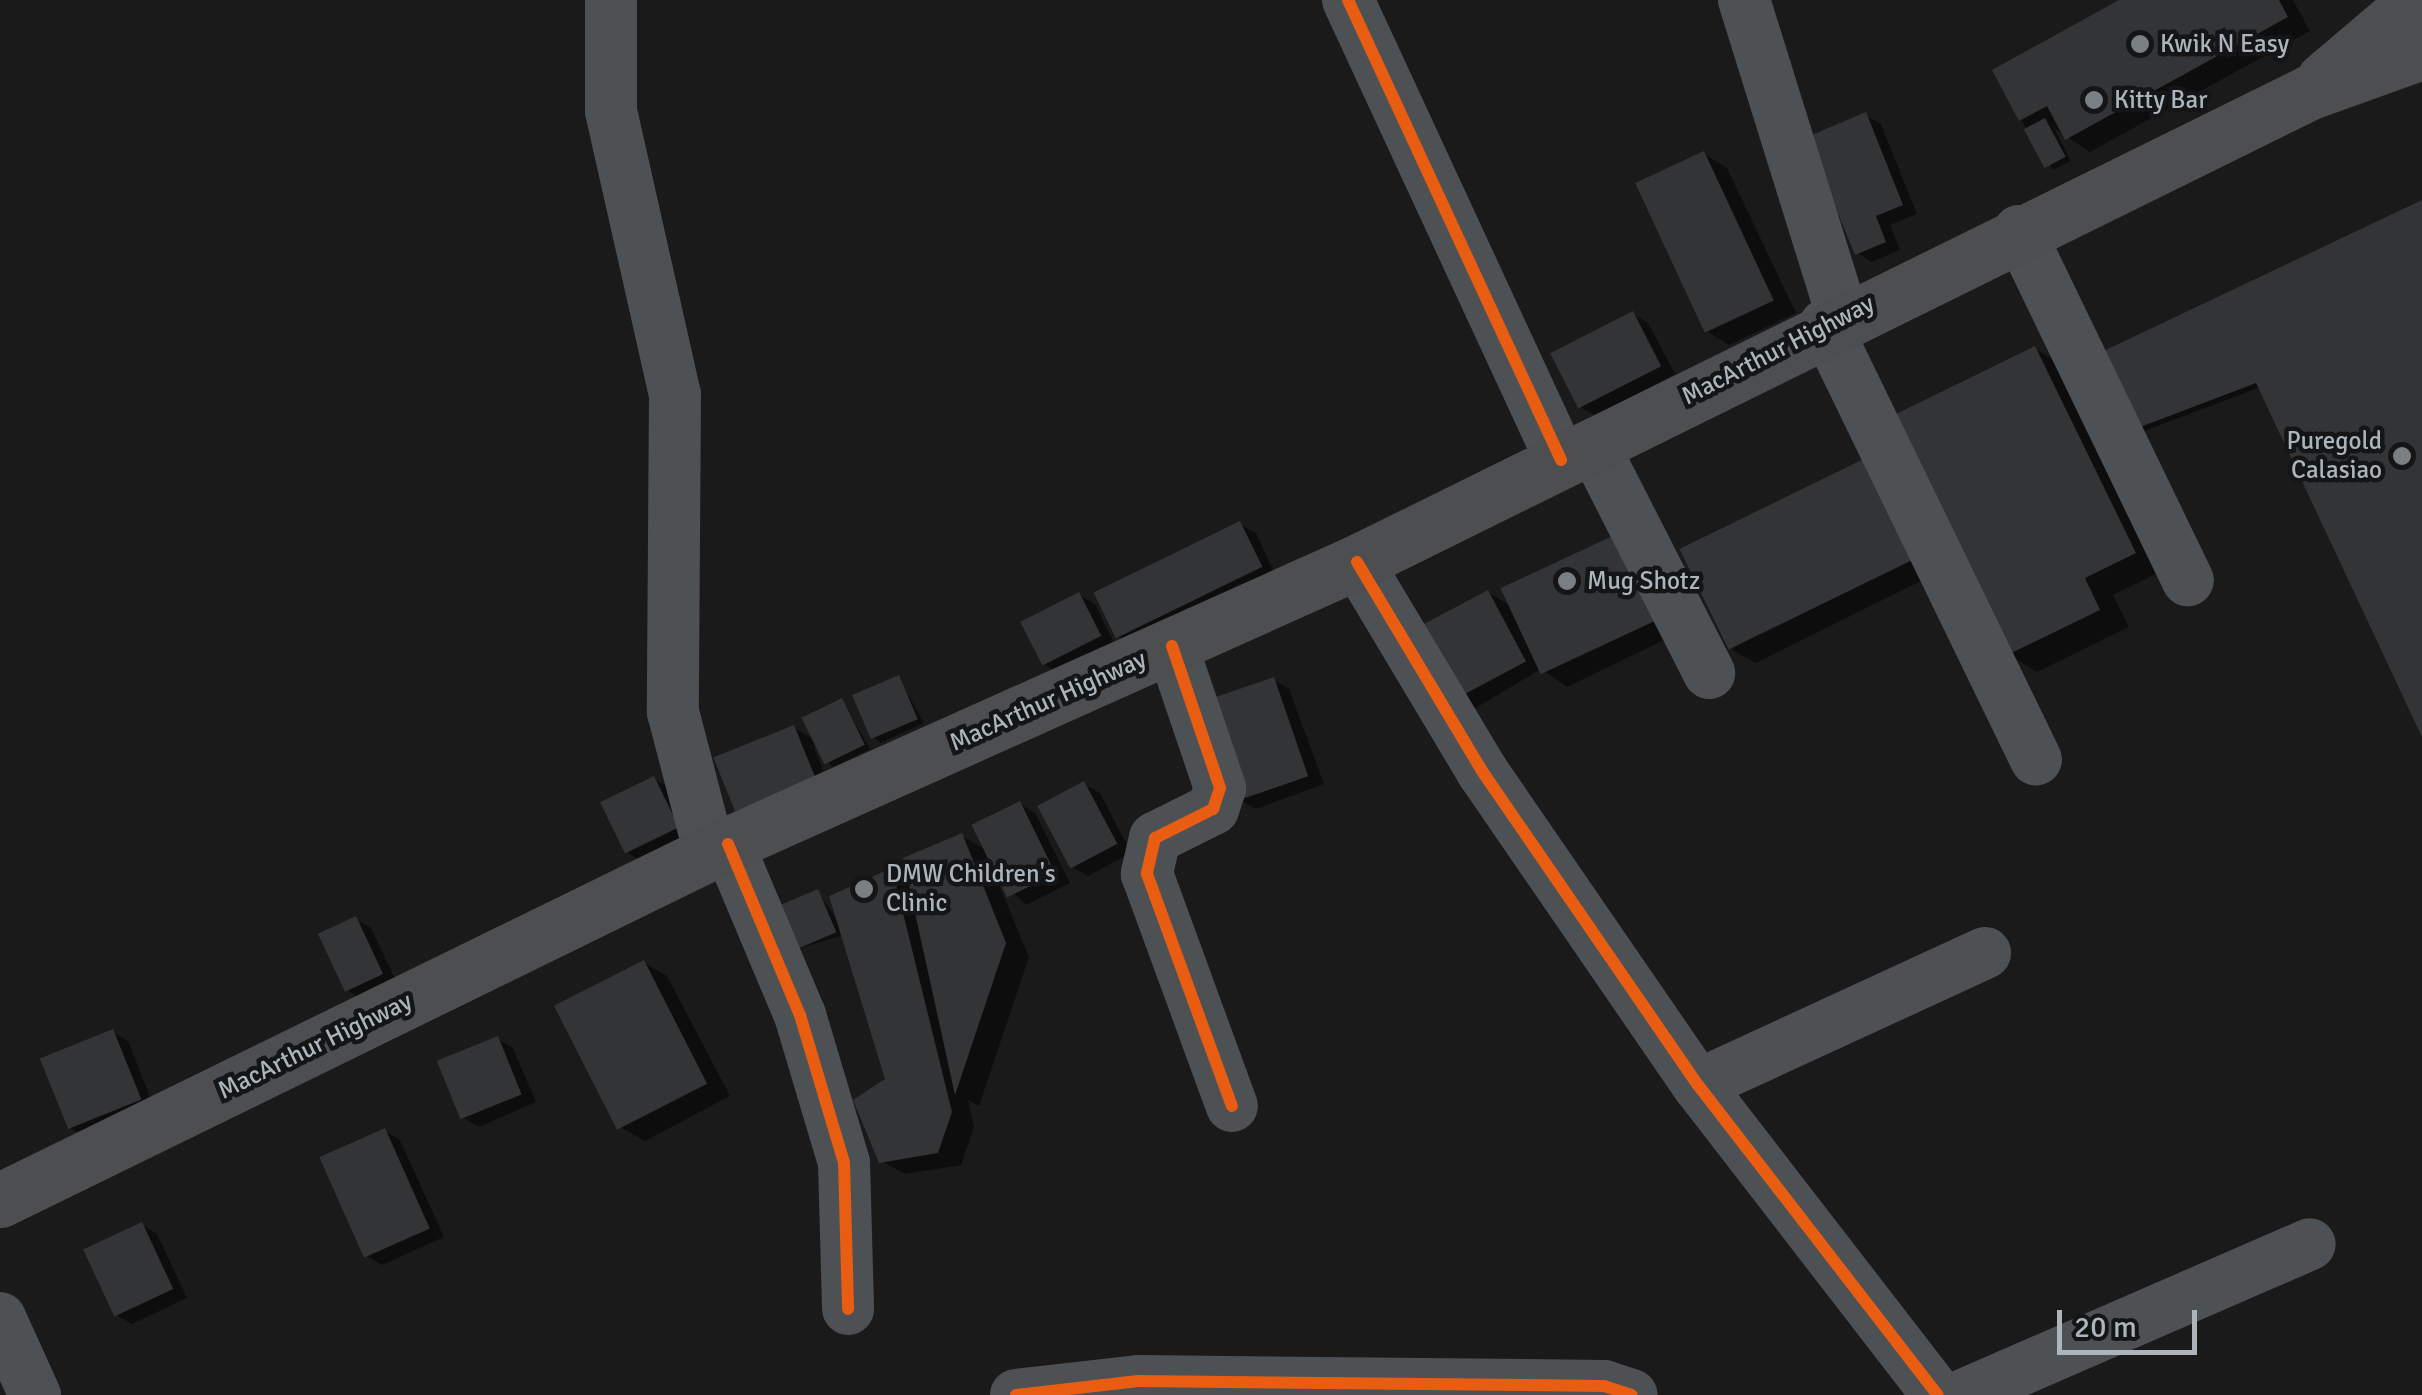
<!DOCTYPE html>
<style>
body{margin:0}
#map{position:relative;width:2422px;height:1395px;overflow:hidden;background:#1a1a1b;font-family:Signika,sans-serif}
div>[style]{position:absolute}
.shadow>*{inset:0;background:#0007}
.building>*{inset:0;background:#333435;transform-origin:0 0}
.minor>*{height:52px;margin:-26px;padding:0 26px;transform-origin:26px;border-radius:26px;background:#4e5154}
.major>*{height:55px;margin:-27.5px;padding:0 27.5px;transform-origin:27.5px;border-radius:27.5px;background:#4c4e4f}
.cycleway>*{height:12px;margin:-6px;padding:0 6px;transform-origin:6px;border-radius:6px;background:#e95d12}
.dots>*{width:28px;height:28px;translate:-50% -50%;box-sizing:border-box;border:5px solid #141517;border-radius:50%}
span{translate:-50% -50%;white-space:nowrap;text-align:center;line-height:1.15;-webkit-text-stroke:9px #141517;paint-order:stroke}
.poi-label{font-size:25px;color:#acb5bb}
.left{translate:0 -50%;text-align:left}
.right{translate:-100% -50%;text-align:right}
.street-label{font-size:25px;color:#acb5bb}
.scale{position:absolute;left:2057px;top:1310px;width:140px;height:45px;box-sizing:border-box;border:5px solid #acb5bb;border-top:0;padding-left:12px;font-size:30px;line-height:35px;white-space:nowrap;color:#acb5bb;-webkit-text-stroke:8px #141517;paint-order:stroke}
</style>
<div id="map">
<div class="shadow">
<i style="clip-path:polygon(2124px 0,2293px 0,2310px 31px,2090px 152px,2054px 128px,2071px 161px,2053px 170px,2021px 120px)"></i>
<i style="clip-path:polygon(1865px 115px,1881px 124px,1917px 214px,1890px 225px,1900px 250px,1872px 262px,1857px 253px)"></i>
<i style="clip-path:polygon(1704px 154px,1727px 168px,1796px 313px,1729px 345px,1706px 331px)"></i>
<i style="clip-path:polygon(2422px 203px,2422px 731px,2261px 387px,2136px 434px,2094px 358px)"></i>
<i style="clip-path:polygon(1633px 314px,1648px 323px,1675px 374px,1596px 416px,1580px 407px)"></i>
<i style="clip-path:polygon(2035px 349px,2065px 366px,2164px 570px,2113px 595px,2129px 627px,2037px 672px,2007px 654px)"></i>
<i style="clip-path:polygon(1869px 459px,1941px 571px,1756px 663px,1732px 650px)"></i>
<i style="clip-path:polygon(1240px 524px,1256px 533px,1276px 576px,1134px 646px,1119px 637px)"></i>
<i style="clip-path:polygon(1621px 535px,1683px 631px,1567px 687px,1541px 669px,1474px 709px,1458px 700px,1488px 592px,1511px 606px)"></i>
<i style="clip-path:polygon(1079px 595px,1095px 604px,1115px 645px,1059px 673px,1044px 664px)"></i>
<i style="clip-path:polygon(899px 678px,924px 723px,881px 743px,874px 738px)"></i>
<i style="clip-path:polygon(1274px 680px,1289px 689px,1324px 784px,1256px 809px,1240px 800px)"></i>
<i style="clip-path:polygon(842px 701px,870px 749px,833px 767px,813px 745px,830px 787px,753px 820px,794px 728px,815px 740px)"></i>
<i style="clip-path:polygon(654px 779px,670px 788px,693px 836px,641px 861px,626px 852px)"></i>
<i style="clip-path:polygon(1084px 784px,1100px 793px,1131px 853px,1088px 876px,1072px 867px)"></i>
<i style="clip-path:polygon(1020px 804px,1035px 813px,1070px 883px,1026px 905px,995px 875px,1029px 957px,979px 1106px,968px 1100px,974px 1127px,961px 1165px,905px 1174px,881px 1161px,888px 1080px,844px 935px,797px 949px,818px 892px,840px 924px,892px 871px,911px 881px,962px 836px,988px 851px)"></i>
<i style="clip-path:polygon(355px 919px,371px 928px,397px 983px,363px 1000px,347px 990px)"></i>
<i style="clip-path:polygon(644px 963px,667px 976px,730px 1096px,645px 1141px,622px 1128px)"></i>
<i style="clip-path:polygon(113px 1032px,128px 1041px,155px 1109px,84px 1136px,69px 1127px)"></i>
<i style="clip-path:polygon(498px 1039px,513px 1048px,536px 1102px,479px 1127px,464px 1118px)"></i>
<i style="clip-path:polygon(385px 1131px,400px 1140px,444px 1237px,382px 1265px,367px 1256px)"></i>
<i style="clip-path:polygon(142px 1225px,157px 1234px,187px 1298px,132px 1324px,116px 1315px)"></i>
</div>
<div class="building">
<i style="clip-path:polygon(2119px 0,2279px 0,2288px 17px,2065px 140px,2047px 106px,2019px 121px,1992px 70px)"></i>
<i style="clip-path:polygon(1866px 112px,1903px 205px,1876px 216px,1886px 242px,1855px 255px,1807px 137px)"></i>
<i style="left:2045px;top:118px;width:44px;height:24px;rotate:62deg"></i>
<i style="left:1704px;top:151px;width:165px;height:76px;rotate:65deg"></i>
<i style="clip-path:polygon(2422px 200px,2422px 737px,2256px 383px,2127px 432px,2091px 357px)"></i>
<i style="left:1633px;top:311px;width:62px;height:93px;rotate:63deg"></i>
<i style="clip-path:polygon(2035px 346px,2136px 553px,2085px 578px,2100px 610px,2005px 656px,1890px 417px)"></i>
<i style="left:1870px;top:456px;width:112px;height:212px;rotate:64deg"></i>
<i style="left:1240px;top:521px;width:51px;height:163px;rotate:64deg"></i>
<i style="left:1621px;top:532px;width:95px;height:133px;rotate:65deg"></i>
<i style="left:1488px;top:590px;width:81px;height:82px;rotate:62deg"></i>
<i style="left:1079px;top:592px;width:49px;height:66px;rotate:63deg"></i>
<i style="left:899px;top:675px;width:48px;height:51px;rotate:67deg"></i>
<i style="left:1274px;top:677px;width:105px;height:76px;rotate:71deg"></i>
<i style="left:842px;top:698px;width:52px;height:45px;rotate:64deg"></i>
<i style="left:794px;top:725px;width:58px;height:87px;rotate:68deg"></i>
<i style="left:654px;top:776px;width:57px;height:60px;rotate:64deg"></i>
<i style="left:1084px;top:781px;width:71px;height:53px;rotate:62deg"></i>
<i style="left:1020px;top:801px;width:81px;height:54px;rotate:64deg"></i>
<i style="clip-path:polygon(962px 833px,1006px 943px,955px 1095px,903px 858px)"></i>
<i style="clip-path:polygon(892px 868px,952px 1112px,938px 1153px,879px 1163px,853px 1100px,885px 1079px,829px 896px)"></i>
<i style="left:818px;top:889px;width:47px;height:46px;rotate:67deg"></i>
<i style="left:356px;top:916px;width:64px;height:42px;rotate:65deg"></i>
<i style="left:644px;top:960px;width:139px;height:101px;rotate:63deg"></i>
<i style="left:113px;top:1029px;width:76px;height:79px;rotate:68deg"></i>
<i style="left:498px;top:1036px;width:63px;height:66px;rotate:68deg"></i>
<i style="left:385px;top:1128px;width:110px;height:72px;rotate:66deg"></i>
<i style="left:142px;top:1222px;width:74px;height:65px;rotate:65deg"></i>
</div>
<div class="minor">
<i style="left:611px;top:0;width:111px;rotate:90deg"></i>
<i style="left:611px;top:111px;width:290px;rotate:77.3deg"></i>
<i style="left:675px;top:394px;width:318px;rotate:90.4deg"></i>
<i style="left:673px;top:712px;width:147px;rotate:75.4deg"></i>
<i style="left:1348px;top:0;width:507px;rotate:65.15deg"></i>
<i style="left:1744px;top:0;width:330px;rotate:72.7deg"></i>
<i style="left:2019px;top:231px;width:388px;rotate:64.2deg"></i>
<i style="left:1825px;top:325px;width:483px;rotate:64.1deg"></i>
<i style="left:1593px;top:445px;width:256px;rotate:63deg"></i>
<i style="left:1357px;top:562px;width:244px;rotate:59.1deg"></i>
<i style="left:1482px;top:771px;width:381px;rotate:55.5deg"></i>
<i style="left:1698px;top:1085px;width:392px;rotate:52.3deg"></i>
<i style="left:1172px;top:646px;width:150px;rotate:71.3deg"></i>
<i style="left:1220px;top:788px;width:22px;rotate:108deg"></i>
<i style="left:1213px;top:809px;width:65px;rotate:153.4deg"></i>
<i style="left:1155px;top:838px;width:37px;rotate:103deg"></i>
<i style="left:1147px;top:874px;width:247px;rotate:69.9deg"></i>
<i style="left:728px;top:844px;width:186px;rotate:67.2deg"></i>
<i style="left:800px;top:1015px;width:154px;rotate:73.4deg"></i>
<i style="left:844px;top:1163px;width:146px;rotate:88.4deg"></i>
<i style="left:1698px;top:1085px;width:316px;rotate:-24.7deg"></i>
<i style="left:0;top:1318px;width:85px;rotate:65.6deg"></i>
<i style="left:1016px;top:1395px;width:123px;rotate:-6.5deg"></i>
<i style="left:1138px;top:1381px;width:466px;rotate:0.6deg"></i>
<i style="left:1604px;top:1386px;width:29px;rotate:18deg"></i>
<i style="left:1963px;top:1395px;width:378px;rotate:-23.5deg"></i>
</div>
<div class="major">
<i style="left:2323px;top:80px;width:123px;rotate:-40.4deg"></i>
<i style="left:0;top:1200px;width:810px;rotate:-26.06deg"></i>
<i style="left:728px;top:844px;width:689px;rotate:-24.15deg"></i>
<i style="left:1357px;top:562px;width:1063px;rotate:-26.25deg"></i>
<i style="left:2310px;top:92px;width:119px;rotate:-19.7deg"></i>
</div>
<div class="cycleway">
<i style="left:1348px;top:0;width:507px;rotate:65.15deg"></i>
<i style="left:1357px;top:562px;width:244px;rotate:59.1deg"></i>
<i style="left:1482px;top:771px;width:381px;rotate:55.5deg"></i>
<i style="left:1698px;top:1085px;width:392px;rotate:52.3deg"></i>
<i style="left:1172px;top:646px;width:150px;rotate:71.3deg"></i>
<i style="left:1220px;top:788px;width:22px;rotate:108deg"></i>
<i style="left:1213px;top:809px;width:65px;rotate:153.4deg"></i>
<i style="left:1155px;top:838px;width:37px;rotate:103deg"></i>
<i style="left:1147px;top:874px;width:247px;rotate:69.9deg"></i>
<i style="left:728px;top:844px;width:186px;rotate:67.2deg"></i>
<i style="left:800px;top:1015px;width:154px;rotate:73.4deg"></i>
<i style="left:844px;top:1163px;width:146px;rotate:88.4deg"></i>
<i style="left:1016px;top:1395px;width:123px;rotate:-6.5deg"></i>
<i style="left:1138px;top:1381px;width:466px;rotate:0.6deg"></i>
<i style="left:1604px;top:1386px;width:29px;rotate:18deg"></i>
</div>
<div class="dots">
<i style="left:2140px;top:44px;background:#797f83"></i>
<i style="left:2094px;top:100px;background:#797f83"></i>
<i style="left:2402px;top:456px;background:#797f83"></i>
<i style="left:1567px;top:581px;background:#797f83"></i>
<i style="left:864px;top:889px;background:#797f83"></i>
</div>
<div class="poi-label">
<span class="left" style="left:2160px;top:44px">Kwik N Easy</span>
<span class="left" style="left:2114px;top:100px">Kitty Bar</span>
<span class="right" style="left:2382px;top:456px">Puregold<br>Calasiao</span>
<span class="left" style="left:1587px;top:581px">Mug Shotz</span>
<span class="left" style="left:886px;top:889px">DMW Children's<br>Clinic</span>
</div>
<div class="street-label">
<span style="left:1778px;top:350px;rotate:-27deg">MacArthur Highway</span>
<span style="left:1048px;top:701px;rotate:-24deg">MacArthur Highway</span>
<span style="left:315px;top:1046px;rotate:-26deg">MacArthur Highway</span>
</div>
<div class="scale">20 m</div>
</div>
